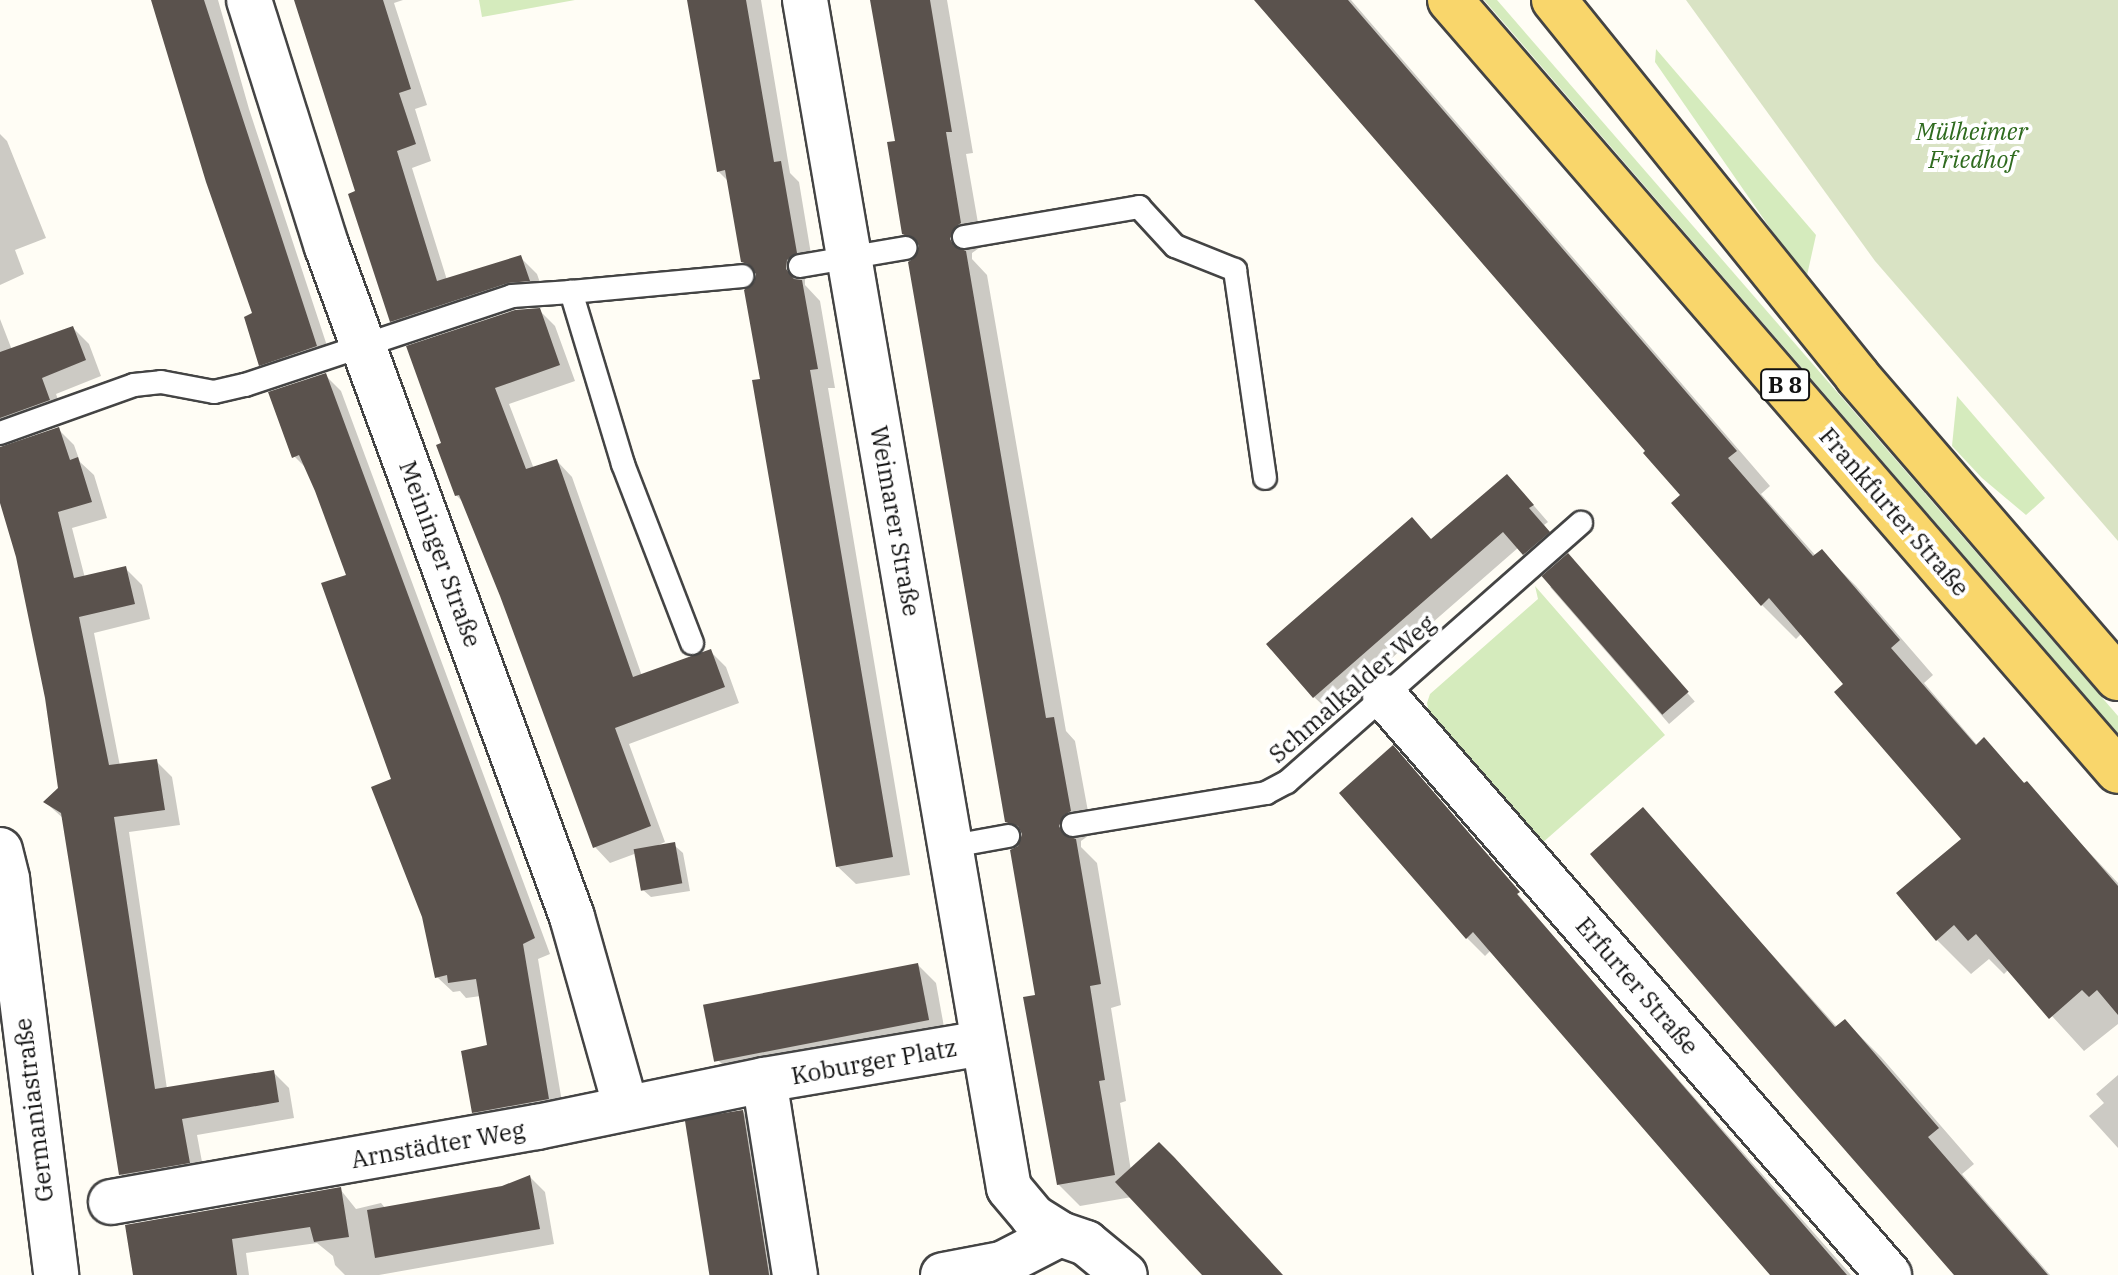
<!DOCTYPE html>
<meta charset="utf-8">
<style>
body{margin:0}
#map{position:relative;width:2118px;height:1275px;overflow:hidden;background:#fffdf5;font-family:"IBM Plex Serif",serif}
div>[style]{position:absolute}
.green>*{inset:0;background:#d5ebbd}
.cemetery>*{inset:0;background:#d9e3c4}
.shadow>*{inset:0;background:#0003;transform-origin:0 0}
.building>*{inset:0;background:#5a524d;transform-origin:0 0}
.roads{filter:drop-shadow(2px 0 #444) drop-shadow(-2px 0 #444) drop-shadow(0 2px #444) drop-shadow(0 -2px #444)}
.service>*{height:22px;margin:-11px;padding:0 11px;transform-origin:11px;border-radius:11px;background:#fff}
.minor>*{height:44px;margin:-22px;padding:0 22px;transform-origin:22px;border-radius:22px;background:#fff}
.primary>*{height:44px;margin:-22px;padding:0 22px;transform-origin:22px;border-radius:22px;background:#f9d66b}
span{translate:-50% -50%;white-space:nowrap;text-align:center;line-height:1.15;-webkit-text-stroke:8px #fff;paint-order:stroke}
.shield-label span{padding:2px 6px;background:#fff;border:2px solid;border-radius:6px;-webkit-text-stroke-width:0}
.shield-label{font-size:22px;color:#111;font-weight:700}
.park-label{font-size:24px;color:#2f6b1f;font-style:italic}
.street-label{font-size:24px;color:#111}
</style>
<div id="map">
<div class="green">
<i style="clip-path:polygon(479px 0,575px 0,482px 17px)"></i>
<i style="clip-path:polygon(1484px 0,1497px 0,2118px 716px,2118px 734px)"></i>
<i style="clip-path:polygon(1656px 49px,1816px 235px,1806px 280px,1655px 62px)"></i>
<i style="clip-path:polygon(1957px 396px,2045px 498px,2026px 515px,1982px 478px,1952px 446px)"></i>
<i style="clip-path:polygon(1535px 586px,1665px 735px,1541px 844px,1429px 714px,1427px 703px,1430px 694px,1538px 599px)"></i>
</div>
<div class="cemetery">
<i style="clip-path:polygon(1686px 0,2118px 0,2118px 541px,1875px 261px)"></i>
</div>
<div class="shadow">
<i style="clip-path:polygon(152px 0,218px 0,249px 109px,333px 364px,278px 382px,261px 365px,255px 314px)"></i>
<i style="clip-path:polygon(295px 0,403px 0,394px 3px,427px 105px,415px 109px,431px 161px,412px 168px,447px 280px,520px 257px,537px 274px,545px 297px,408px 337px,391px 321px,358px 192px)"></i>
<i style="clip-path:polygon(689px 0,761px 0,790px 173px,799px 182px,814px 272px,805px 279px,805px 285px,820px 301px,835px 388px,828px 388px,910px 875px,856px 884px,837px 866px,757px 276px,743px 261px,729px 182px,718px 171px)"></i>
<i style="clip-path:polygon(873px 0,947px 0,973px 153px,966px 154px,982px 246px,972px 253px,972px 259px,987px 275px,1066px 731px,1075px 741px,1092px 833px,1081px 841px,1081px 847px,1097px 863px,1121px 1005px,1111px 1008px,1126px 1101px,1120px 1103px,1131px 1171px,1282px 1275px,1205px 1275px,1132px 1197px,1080px 1206px,1058px 1184px,1019px 848px,1023px 837px,1007px 821px,916px 260px,920px 249px,904px 233px,897px 142px)"></i>
<i style="clip-path:polygon(1257px 0,1351px 0,1770px 486px,1761px 494px,1816px 556px,1822px 552px,1856px 586px,1933px 675px,1924px 683px,1978px 746px,1984px 740px,2118px 883px,2118px 1024px,2084px 1051px,2009px 969px,2004px 974px,1989px 959px,1971px 974px,1937px 940px,1964px 839px,1846px 685px,1802px 633px,1796px 639px,1762px 605px,1648px 451px)"></i>
<i style="clip-path:polygon(0 134px,7px 141px,46px 238px,15px 250px,24px 274px,0 285px)"></i>
<i style="clip-path:polygon(539px 310px,555px 326px,575px 381px,509px 404px,534px 469px,557px 461px,572px 477px,642px 676px,711px 652px,726px 667px,739px 703px,629px 744px,665px 842px,656px 846px,674px 845px,683px 853px,690px 891px,651px 897px,642px 889px,637px 853px,610px 863px,595px 847px,502px 595px,465px 504px,456px 495px,444px 445px)"></i>
<i style="clip-path:polygon(0 319px,12px 350px,73px 328px,89px 344px,101px 376px,56px 394px,64px 416px,11px 436px,0 448px)"></i>
<i style="clip-path:polygon(325px 375px,341px 391px,550px 954px,538px 959px,564px 1114px,490px 1128px,474px 1112px,489px 1047px,481px 996px,466px 998px,460px 991px,453px 992px,437px 977px,348px 576px,307px 469px,294px 456px)"></i>
<i style="clip-path:polygon(58px 429px,74px 445px,80px 462px,94px 475px,107px 518px,72px 528px,85px 578px,126px 569px,142px 585px,150px 619px,94px 633px,120px 766px,156px 761px,172px 777px,180px 825px,129px 832px,167px 1089px,273px 1072px,289px 1088px,294px 1118px,197px 1135px,205px 1178px,137px 1190px,121px 1174px,64px 819px,45px 802px,60px 788px,47px 697px,18px 557px,0 494px,0 450px)"></i>
<i style="clip-path:polygon(1522px 492px,1548px 522px,1544px 525px,1564px 549px,1541px 570px,1519px 547px,1330px 712px,1314px 697px,1412px 520px,1432px 541px)"></i>
<i style="left:1576px;top:565px;width:181px;height:34px;rotate:49deg"></i>
<i style="clip-path:polygon(1393px 748px,1597px 987px,1851px 1275px,1773px 1275px,1491px 950px,1485px 956px,1467px 938px)"></i>
<i style="clip-path:polygon(1642px 810px,1838px 1028px,1845px 1021px,1881px 1057px,1974px 1164px,1962px 1174px,2050px 1275px,1956px 1275px)"></i>
<i style="clip-path:polygon(918px 965px,936px 983px,946px 1038px,733px 1075px,715px 1057px)"></i>
<i style="clip-path:polygon(2118px 1075px,2118px 1148px,2089px 1116px,2104px 1103px,2096px 1094px)"></i>
<i style="clip-path:polygon(743px 1112px,772px 1141px,795px 1275px,714px 1275px)"></i>
<i style="clip-path:polygon(530px 1177px,545px 1192px,554px 1244px,379px 1275px,345px 1275px,335px 1265px,333px 1256px,317px 1243px,246px 1253px,249px 1275px,135px 1275px,340px 1189px,356px 1209px,381px 1203px,386px 1209px,502px 1188px)"></i>
</div>
<div class="building">
<i style="clip-path:polygon(151px 0,204px 0,317px 346px,259px 366px,244px 317px,252px 313px,206px 182px)"></i>
<i style="clip-path:polygon(294px 0,383px 0,411px 89px,399px 93px,416px 144px,397px 151px,437px 281px,521px 255px,530px 281px,508px 283px,390px 322px,348px 194px,355px 191px)"></i>
<i style="clip-path:polygon(687px 0,746px 0,774px 162px,781px 161px,797px 253px,787px 260px,786px 269px,794px 279px,802px 280px,818px 369px,810px 370px,893px 857px,836px 867px,752px 380px,760px 379px,744px 290px,754px 282px,756px 274px,748px 264px,741px 262px,725px 170px,717px 172px)"></i>
<i style="clip-path:polygon(870px 0,930px 0,952px 132px,946px 132px,961px 223px,955px 227px,950px 239px,954px 246px,966px 251px,1046px 718px,1054px 717px,1071px 811px,1064px 815px,1059px 826px,1063px 834px,1076px 839px,1101px 984px,1090px 986px,1105px 1080px,1099px 1081px,1115px 1175px,1057px 1185px,1023px 997px,1035px 995px,1010px 850px,1018px 846px,1022px 834px,1018px 826px,1005px 822px,908px 262px,914px 258px,919px 246px,915px 239px,902px 234px,887px 142px,895px 141px)"></i>
<i style="clip-path:polygon(1254px 0,1348px 0,1737px 451px,1728px 458px,1813px 556px,1822px 549px,1900px 640px,1891px 648px,1976px 745px,1984px 737px,2024px 783px,2027px 781px,2118px 886px,2118px 1015px,2097px 990px,2089px 997px,2082px 990px,2049px 1019px,1976px 934px,1968px 941px,1954px 925px,1936px 941px,1896px 893px,1961px 839px,1834px 692px,1843px 684px,1769px 598px,1761px 606px,1671px 503px,1680px 495px,1643px 453px,1645px 451px)"></i>
<i style="clip-path:polygon(540px 308px,560px 365px,495px 388px,526px 469px,557px 459px,633px 677px,711px 649px,725px 687px,615px 728px,651px 826px,593px 848px,500px 596px,459px 495px,455px 496px,436px 445px,441px 443px,406px 346px,515px 310px)"></i>
<i style="clip-path:polygon(73px 326px,86px 360px,42px 378px,50px 400px,0 418px,0 352px)"></i>
<i style="clip-path:polygon(326px 373px,535px 938px,523px 944px,549px 1099px,472px 1113px,461px 1051px,487px 1045px,476px 979px,448px 983px,447px 975px,435px 978px,422px 917px,371px 787px,391px 779px,321px 583px,346px 575px,315px 491px,299px 455px,292px 458px,268px 392px)"></i>
<i style="clip-path:polygon(59px 427px,70px 460px,78px 457px,92px 502px,58px 512px,74px 578px,126px 566px,135px 604px,79px 617px,109px 765px,157px 759px,165px 810px,114px 817px,155px 1089px,274px 1070px,279px 1102px,182px 1119px,190px 1163px,119px 1175px,61px 813px,43px 802px,58px 788px,45px 698px,16px 557px,0 503px,0 447px)"></i>
<i style="clip-path:polygon(1507px 474px,1534px 505px,1529px 508px,1550px 532px,1523px 555px,1503px 532px,1313px 698px,1266px 644px,1412px 517px,1431px 539px)"></i>
<i style="left:1568px;top:553px;width:184px;height:35px;rotate:49deg"></i>
<i style="clip-path:polygon(1393px 745px,1520px 892px,1517px 894px,1847px 1275px,1770px 1275px,1473px 932px,1466px 939px,1339px 793px)"></i>
<i style="clip-path:polygon(1643px 807px,1835px 1027px,1845px 1019px,1939px 1128px,1928px 1137px,2048px 1275px,1954px 1275px,1796px 1094px,1590px 854px)"></i>
<i style="left:675px;top:842px;width:42px;height:42px;rotate:80deg"></i>
<i style="left:918px;top:963px;width:58px;height:219px;rotate:79deg"></i>
<i style="left:743px;top:1110px;width:167px;height:59px;rotate:81deg"></i>
<i style="clip-path:polygon(1159px 1142px,1174px 1157px,1283px 1275px,1202px 1275px,1115px 1182px)"></i>
<i style="clip-path:polygon(530px 1175px,540px 1229px,375px 1258px,367px 1210px,502px 1186px)"></i>
<i style="clip-path:polygon(341px 1187px,349px 1237px,314px 1242px,310px 1227px,232px 1239px,237px 1275px,133px 1275px,125px 1225px)"></i>
</div>
<div class="roads">
<div class="service">
<i style="left:964px;top:237px;width:178px;rotate:-9.7deg"></i>
<i style="left:1139px;top:207px;width:53px;rotate:47.3deg"></i>
<i style="left:1175px;top:246px;width:65px;rotate:21.8deg"></i>
<i style="left:1235px;top:270px;width:210px;rotate:81.8deg"></i>
<i style="left:800px;top:266px;width:107px;rotate:-9.7deg"></i>
<i style="left:0;top:433px;width:142px;rotate:-19.7deg"></i>
<i style="left:134px;top:385px;width:27px;rotate:-6deg"></i>
<i style="left:161px;top:382px;width:54px;rotate:10.7deg"></i>
<i style="left:214px;top:392px;width:32px;rotate:-13deg"></i>
<i style="left:245px;top:385px;width:281px;rotate:-18.4deg"></i>
<i style="left:512px;top:296px;width:59px;rotate:-3.9deg"></i>
<i style="left:692px;top:643px;width:192px;rotate:-111.1deg"></i>
<i style="left:623px;top:464px;width:180px;rotate:-106.8deg"></i>
<i style="left:571px;top:292px;width:172px;rotate:-5.3deg"></i>
<i style="left:1073px;top:825px;width:196px;rotate:-9.4deg"></i>
<i style="left:1266px;top:793px;width:24px;rotate:-28deg"></i>
<i style="left:1287px;top:782px;width:392px;rotate:-41.4deg"></i>
<i style="left:953px;top:846px;width:56px;rotate:-10.3deg"></i>
</div>
<div class="minor">
<i style="left:249px;top:0;width:259px;rotate:72.5deg"></i>
<i style="left:327px;top:247px;width:713px;rotate:69.91deg"></i>
<i style="left:572px;top:917px;width:198px;rotate:74.2deg"></i>
<i style="left:805px;top:0;width:1205px;rotate:80.26deg"></i>
<i style="left:1009px;top:1188px;width:38px;rotate:50deg"></i>
<i style="left:1033px;top:1217px;width:32px;rotate:32deg"></i>
<i style="left:1060px;top:1234px;width:28px;rotate:19deg"></i>
<i style="left:1086px;top:1243px;width:50px;rotate:39.4deg"></i>
<i style="left:1385px;top:697px;width:767px;rotate:48.91deg"></i>
<i style="left:0;top:850px;width:30px;rotate:76deg"></i>
<i style="left:7px;top:879px;width:399px;rotate:82.9deg"></i>
<i style="left:111px;top:1202px;width:433px;rotate:-10deg"></i>
<i style="left:537px;top:1127px;width:232px;rotate:-11.7deg"></i>
<i style="left:795px;top:1275px;width:197px;rotate:-99deg"></i>
<i style="left:764px;top:1080px;width:221px;rotate:-9.6deg"></i>
<i style="left:943px;top:1275px;width:60px;rotate:-10.6deg"></i>
<i style="left:1002px;top:1264px;width:65px;rotate:-27.3deg"></i>
</div>
<div class="primary">
<i style="left:1450px;top:0;width:1020px;rotate:49.09deg"></i>
<i style="left:1554px;top:0;width:483px;rotate:51.1deg"></i>
<i style="left:1857px;top:376px;width:399px;rotate:49.2deg"></i>
</div>
</div>
<div class="shield-label">
<span style="left:1785px;top:385px">B 8</span>
</div>
<div class="park-label">
<span style="left:1972px;top:146px">Mülheimer<br>Friedhof</span>
</div>
<div class="street-label">
<span style="left:1894px;top:512px;rotate:49deg">Frankfurter Straße</span>
<span style="left:895px;top:521px;rotate:80deg">Weimarer Straße</span>
<span style="left:440px;top:554px;rotate:70deg">Meininger Straße</span>
<span style="left:1352px;top:689px;rotate:-41deg">Schmalkalder Weg</span>
<span style="left:1637px;top:986px;rotate:49deg">Erfurter Straße</span>
<span style="left:874px;top:1062px;rotate:-10deg">Koburger Platz</span>
<span style="left:34px;top:1110px;rotate:-97deg">Germaniastraße</span>
<span style="left:438px;top:1145px;rotate:-10deg">Arnstädter Weg</span>
</div>
</div>
